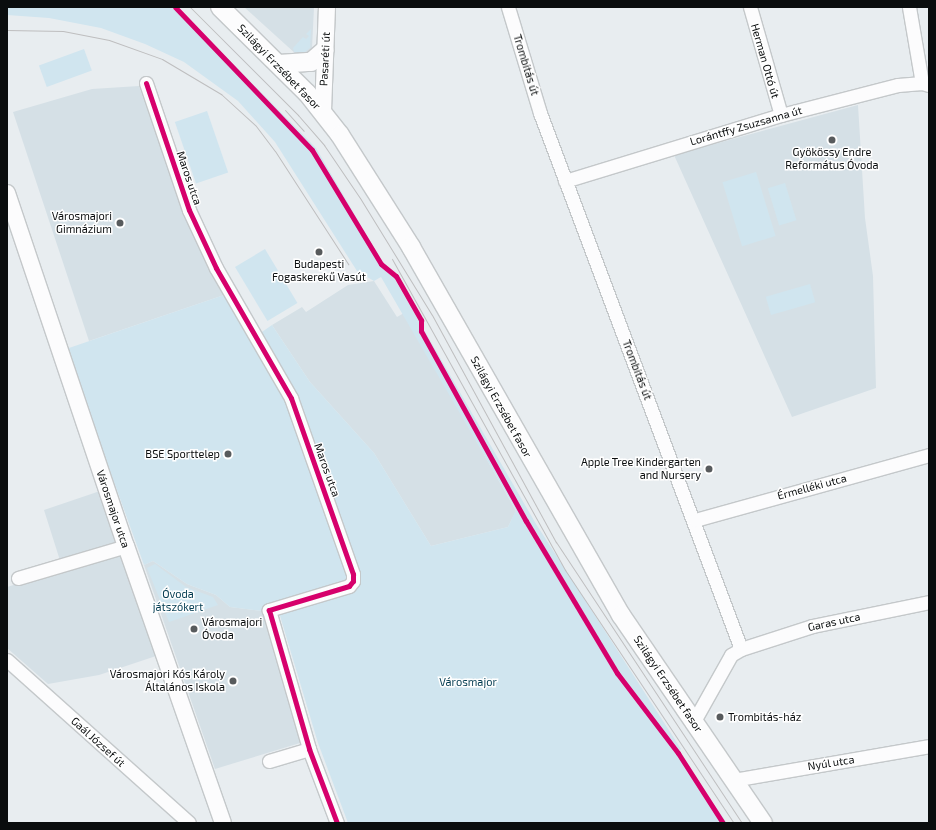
<!DOCTYPE html>
<meta charset="utf-8">
<style>
body{margin:0}
#map{position:relative;width:936px;height:830px;overflow:hidden;background:#e8edf0;font-family:"Exo 2",sans-serif}
div>[style]{position:absolute}
.built>*{inset:0;background:#d5e0e6}
.green>*{inset:0;background:#d0e5ef;transform-origin:0 0}
.roads{filter:drop-shadow(1px 0 #c4c8ca) drop-shadow(-1px 0 #c4c8ca) drop-shadow(0 1px #c4c8ca) drop-shadow(0 -1px #c4c8ca)}
.minor>*{height:13px;margin:-6.5px;padding:0 6.5px;transform-origin:6.5px;border-radius:6.5px;background:#fcfcfd}
.tertiary>*{height:16px;margin:-8px;padding:0 8px;transform-origin:8px;border-radius:8px;background:#fcfcfd}
.secondary>*{height:18px;margin:-9px;padding:0 9px;transform-origin:9px;border-radius:9px;background:#fcfcfd}
.tram>*{height:1px;margin:-0.5px;padding:0 0.5px;transform-origin:0.5px;border-radius:0.5px;background:#bebebf}
.cycleway>*{height:5px;margin:-2.5px;padding:0 2.5px;transform-origin:2.5px;border-radius:2.5px;background:#d6006c}
.dots>*{width:11px;height:11px;translate:-50% -50%;box-sizing:border-box;border:2px solid #fff;border-radius:50%}
span{translate:-50% -50%;white-space:nowrap;text-align:center;line-height:1.15;-webkit-text-stroke:3px #fff;paint-order:stroke}
.street-label{font-size:11px;color:#0a0d0e}
.poi-label{font-size:11px;color:#0a0d0e}
.right{translate:-100% -50%;text-align:right}
.left{translate:0 -50%;text-align:left}
.park-label{font-size:11px;color:#033c51}
.frame{position:absolute;inset:0;border:8px solid #0a0d0e;pointer-events:none}
</style>
<div id="map">
<div class="built">
<i style="clip-path:polygon(244px 7px,314px 7px,312px 48px,303px 55px,297px 55px)"></i>
<i style="clip-path:polygon(139px 86px,181px 203px,227px 294px,89px 341px,13px 112px,92px 89px)"></i>
<i style="clip-path:polygon(858px 105px,865px 218px,873px 276px,876px 388px,792px 417px,674px 155px)"></i>
<i style="clip-path:polygon(374px 281px,397px 317px,404px 313px,516px 511px,508px 527px,431px 546px,374px 453px,310px 382px,272px 325px,302px 307px,306px 312px,348px 285px)"></i>
<i style="clip-path:polygon(100px 491px,156px 656px,99px 675px,48px 684px,7px 648px,7px 587px,63px 570px,44px 510px)"></i>
<i style="clip-path:polygon(153px 561px,187px 584px,216px 595px,230px 607px,262px 611px,300px 743px,215px 769px,144px 565px)"></i>
</div>
<div class="green">
<i style="clip-path:polygon(7px 7px,177px 7px,316px 148px,384px 265px,386px 264px,536px 524px,681px 749px,677px 752px,706px 801px,710px 799px,727px 823px,348px 823px,318px 743px,278px 609px,262px 611px,230px 607px,216px 595px,187px 584px,153px 561px,144px 565px,66px 349px,227px 294px,259px 334px,272px 325px,310px 382px,374px 453px,431px 546px,508px 527px,516px 510px,381px 277px,374px 281px,357px 271px,275px 142px,238px 101px,184px 62px,145px 44px,101px 28px,49px 18px,7px 15px)"></i>
<i style="clip-path:polygon(311px 29px,310px 48px,302px 54px,294px 52px,293px 48px,303px 37px,306px 39px,309px 36px,306px 34px)"></i>
<i style="left:84px;top:49px;width:23px;height:48px;rotate:70deg"></i>
<i style="left:207px;top:111px;width:65px;height:34px;rotate:71deg"></i>
<i style="left:756px;top:172px;width:67px;height:35px;rotate:73deg"></i>
<i style="left:785px;top:183px;width:39px;height:18px;rotate:73deg"></i>
<i style="left:265px;top:249px;width:63px;height:35px;rotate:59deg"></i>
<i style="left:810px;top:284px;width:19px;height:46px;rotate:74deg"></i>
<i style="clip-path:polygon(155px 564px,186px 587px,213px 597px,218px 605px,169px 622px,147px 568px)"></i>
</div>
<div class="roads">
<div class="minor">
<i style="left:508px;top:7px;width:111px;rotate:73.2deg"></i>
<i style="left:540px;top:113px;width:572px;rotate:69.44deg"></i>
<i style="left:750px;top:7px;width:112px;rotate:74deg"></i>
<i style="left:909px;top:7px;width:77px;rotate:80.3deg"></i>
<i style="left:146px;top:83px;width:134px;rotate:71.3deg"></i>
<i style="left:189px;top:210px;width:64px;rotate:65deg"></i>
<i style="left:216px;top:268px;width:150px;rotate:60deg"></i>
<i style="left:291px;top:398px;width:187px;rotate:70.6deg"></i>
<i style="left:353px;top:574px;width:7px;rotate:90deg"></i>
<i style="left:353px;top:581px;width:6px;rotate:129deg"></i>
<i style="left:349px;top:586px;width:84px;rotate:163.3deg"></i>
<i style="left:269px;top:610px;width:145px;rotate:73.9deg"></i>
<i style="left:309px;top:749px;width:79px;rotate:69.3deg"></i>
<i style="left:565px;top:181px;width:226px;rotate:-17deg"></i>
<i style="left:781px;top:115px;width:121px;rotate:-14.4deg"></i>
<i style="left:898px;top:85px;width:24px;rotate:-5deg"></i>
<i style="left:922px;top:83px;width:7px;rotate:16deg"></i>
<i style="left:695px;top:520px;width:243px;rotate:-15.5deg"></i>
<i style="left:18px;top:578px;width:113px;rotate:-16.5deg"></i>
<i style="left:7px;top:660px;width:244px;rotate:41.8deg"></i>
<i style="left:694px;top:721px;width:76px;rotate:-60.7deg"></i>
<i style="left:731px;top:655px;width:12px;rotate:-31deg"></i>
<i style="left:741px;top:649px;width:75px;rotate:-17.9deg"></i>
<i style="left:812px;top:626px;width:119px;rotate:-11.6deg"></i>
<i style="left:269px;top:761px;width:42px;rotate:-16.7deg"></i>
<i style="left:733px;top:780px;width:199px;rotate:-9.8deg"></i>
</div>
<div class="tertiary">
<i style="left:323px;top:111px;width:104px;rotate:-87.8deg"></i>
<i style="left:7px;top:193px;width:373px;rotate:71.4deg"></i>
<i style="left:126px;top:546px;width:293px;rotate:70.7deg"></i>
</div>
<div class="secondary">
<i style="left:220px;top:7px;width:122px;rotate:44.7deg"></i>
<i style="left:307px;top:93px;width:53px;rotate:51.8deg"></i>
<i style="left:340px;top:135px;width:133px;rotate:57.6deg"></i>
<i style="left:411px;top:247px;width:424px;rotate:60.3deg"></i>
<i style="left:621px;top:615px;width:252px;rotate:55.7deg"></i>
<i style="left:279px;top:64px;width:32px;rotate:-4deg"></i>
<i style="left:311px;top:62px;width:18px;rotate:-41deg"></i>
</div>
</div>
<div class="tram">
<i style="left:190px;top:7px;width:153px;rotate:45deg"></i>
<i style="left:298px;top:115px;width:40px;rotate:49deg"></i>
<i style="left:324px;top:145px;width:64px;rotate:55.8deg"></i>
<i style="left:360px;top:198px;width:137px;rotate:58.4deg"></i>
<i style="left:432px;top:315px;width:259px;rotate:61.4deg"></i>
<i style="left:556px;top:542px;width:337px;rotate:56.5deg"></i>
<i style="left:7px;top:30px;width:56px;rotate:1deg"></i>
<i style="left:63px;top:31px;width:47px;rotate:11.1deg"></i>
<i style="left:109px;top:40px;width:56px;rotate:19.7deg"></i>
<i style="left:162px;top:59px;width:69px;rotate:30.7deg"></i>
<i style="left:221px;top:94px;width:47px;rotate:42.4deg"></i>
<i style="left:256px;top:126px;width:31px;rotate:53deg"></i>
<i style="left:275px;top:151px;width:135px;rotate:57.1deg"></i>
<i style="left:285px;top:110px;width:28px;rotate:48deg"></i>
<i style="left:392px;top:259px;width:356px;rotate:60.9deg"></i>
<i style="left:565px;top:570px;width:304px;rotate:56.3deg"></i>
</div>
<div class="cycleway">
<i style="left:175px;top:7px;width:198px;rotate:46.2deg"></i>
<i style="left:312px;top:150px;width:133px;rotate:58.8deg"></i>
<i style="left:381px;top:264px;width:19px;rotate:39deg"></i>
<i style="left:396px;top:276px;width:51px;rotate:60.4deg"></i>
<i style="left:421px;top:320px;width:11px;rotate:90deg"></i>
<i style="left:421px;top:331px;width:217px;rotate:61.1deg"></i>
<i style="left:526px;top:521px;width:177px;rotate:59.1deg"></i>
<i style="left:617px;top:673px;width:101px;rotate:52.7deg"></i>
<i style="left:678px;top:753px;width:83px;rotate:57.3deg"></i>
<i style="left:146px;top:83px;width:134px;rotate:71.3deg"></i>
<i style="left:189px;top:210px;width:64px;rotate:65deg"></i>
<i style="left:216px;top:268px;width:150px;rotate:60deg"></i>
<i style="left:291px;top:398px;width:187px;rotate:70.6deg"></i>
<i style="left:353px;top:574px;width:7px;rotate:90deg"></i>
<i style="left:353px;top:581px;width:6px;rotate:129deg"></i>
<i style="left:349px;top:586px;width:84px;rotate:163.3deg"></i>
<i style="left:269px;top:610px;width:145px;rotate:73.9deg"></i>
<i style="left:309px;top:749px;width:79px;rotate:69.3deg"></i>
</div>
<div class="dots">
<i style="left:832px;top:140px;background:#585b5d"></i>
<i style="left:120px;top:223px;background:#585b5d"></i>
<i style="left:319px;top:252px;background:#585b5d"></i>
<i style="left:228px;top:454px;background:#585b5d"></i>
<i style="left:709px;top:469px;background:#585b5d"></i>
<i style="left:194px;top:629px;background:#585b5d"></i>
<i style="left:233px;top:681px;background:#585b5d"></i>
<i style="left:720px;top:717px;background:#585b5d"></i>
</div>
<div class="street-label">
<span style="left:325px;top:59px;rotate:-87deg">Pasaréti út</span>
<span style="left:765px;top:61px;rotate:74deg">Herman Ottó út</span>
<span style="left:526px;top:65px;rotate:73deg">Trombitás út</span>
<span style="left:279px;top:67px;rotate:46deg">Szilágyi Erzsébet fasor</span>
<span style="left:746px;top:126px;rotate:-16deg">Lorántffy Zsuzsanna út</span>
<span style="left:189px;top:178px;rotate:71deg">Maros utca</span>
<span style="left:637px;top:370px;rotate:69deg">Trombitás út</span>
<span style="left:501px;top:407px;rotate:61deg">Szilágyi Erzsébet fasor</span>
<span style="left:327px;top:470px;rotate:70deg">Maros utca</span>
<span style="left:812px;top:487px;rotate:-15deg">Érmelléki utca</span>
<span style="left:113px;top:509px;rotate:71deg">Városmajor utca</span>
<span style="left:834px;top:622px;rotate:-12deg">Garas utca</span>
<span style="left:668px;top:684px;rotate:56deg">Szilágyi Erzsébet fasor</span>
<span style="left:98px;top:742px;rotate:42deg">Gaál József út</span>
<span style="left:831px;top:763px;rotate:-9deg">Nyúl utca</span>
</div>
<div class="poi-label">
<span style="left:832px;top:159px">Gyökössy Endre<br>Református Óvoda</span>
<span class="right" style="left:112px;top:223px">Városmajori<br>Gimnázium</span>
<span style="left:319px;top:271px">Budapesti<br>Fogaskerekű Vasút</span>
<span class="right" style="left:220px;top:454px">BSE Sporttelep</span>
<span class="right" style="left:701px;top:469px">Apple Tree Kindergarten<br>and Nursery</span>
<span class="left" style="left:202px;top:629px">Városmajori<br>Óvoda</span>
<span class="right" style="left:225px;top:681px">Városmajori Kós Károly<br>Általános Iskola</span>
<span class="left" style="left:728px;top:717px">Trombitás-ház</span>
</div>
<div class="park-label">
<span style="left:178px;top:601px">Óvoda<br>játszókert</span>
<span style="left:468px;top:682px">Városmajor</span>
</div>
<div class="frame"></div>
</div>
